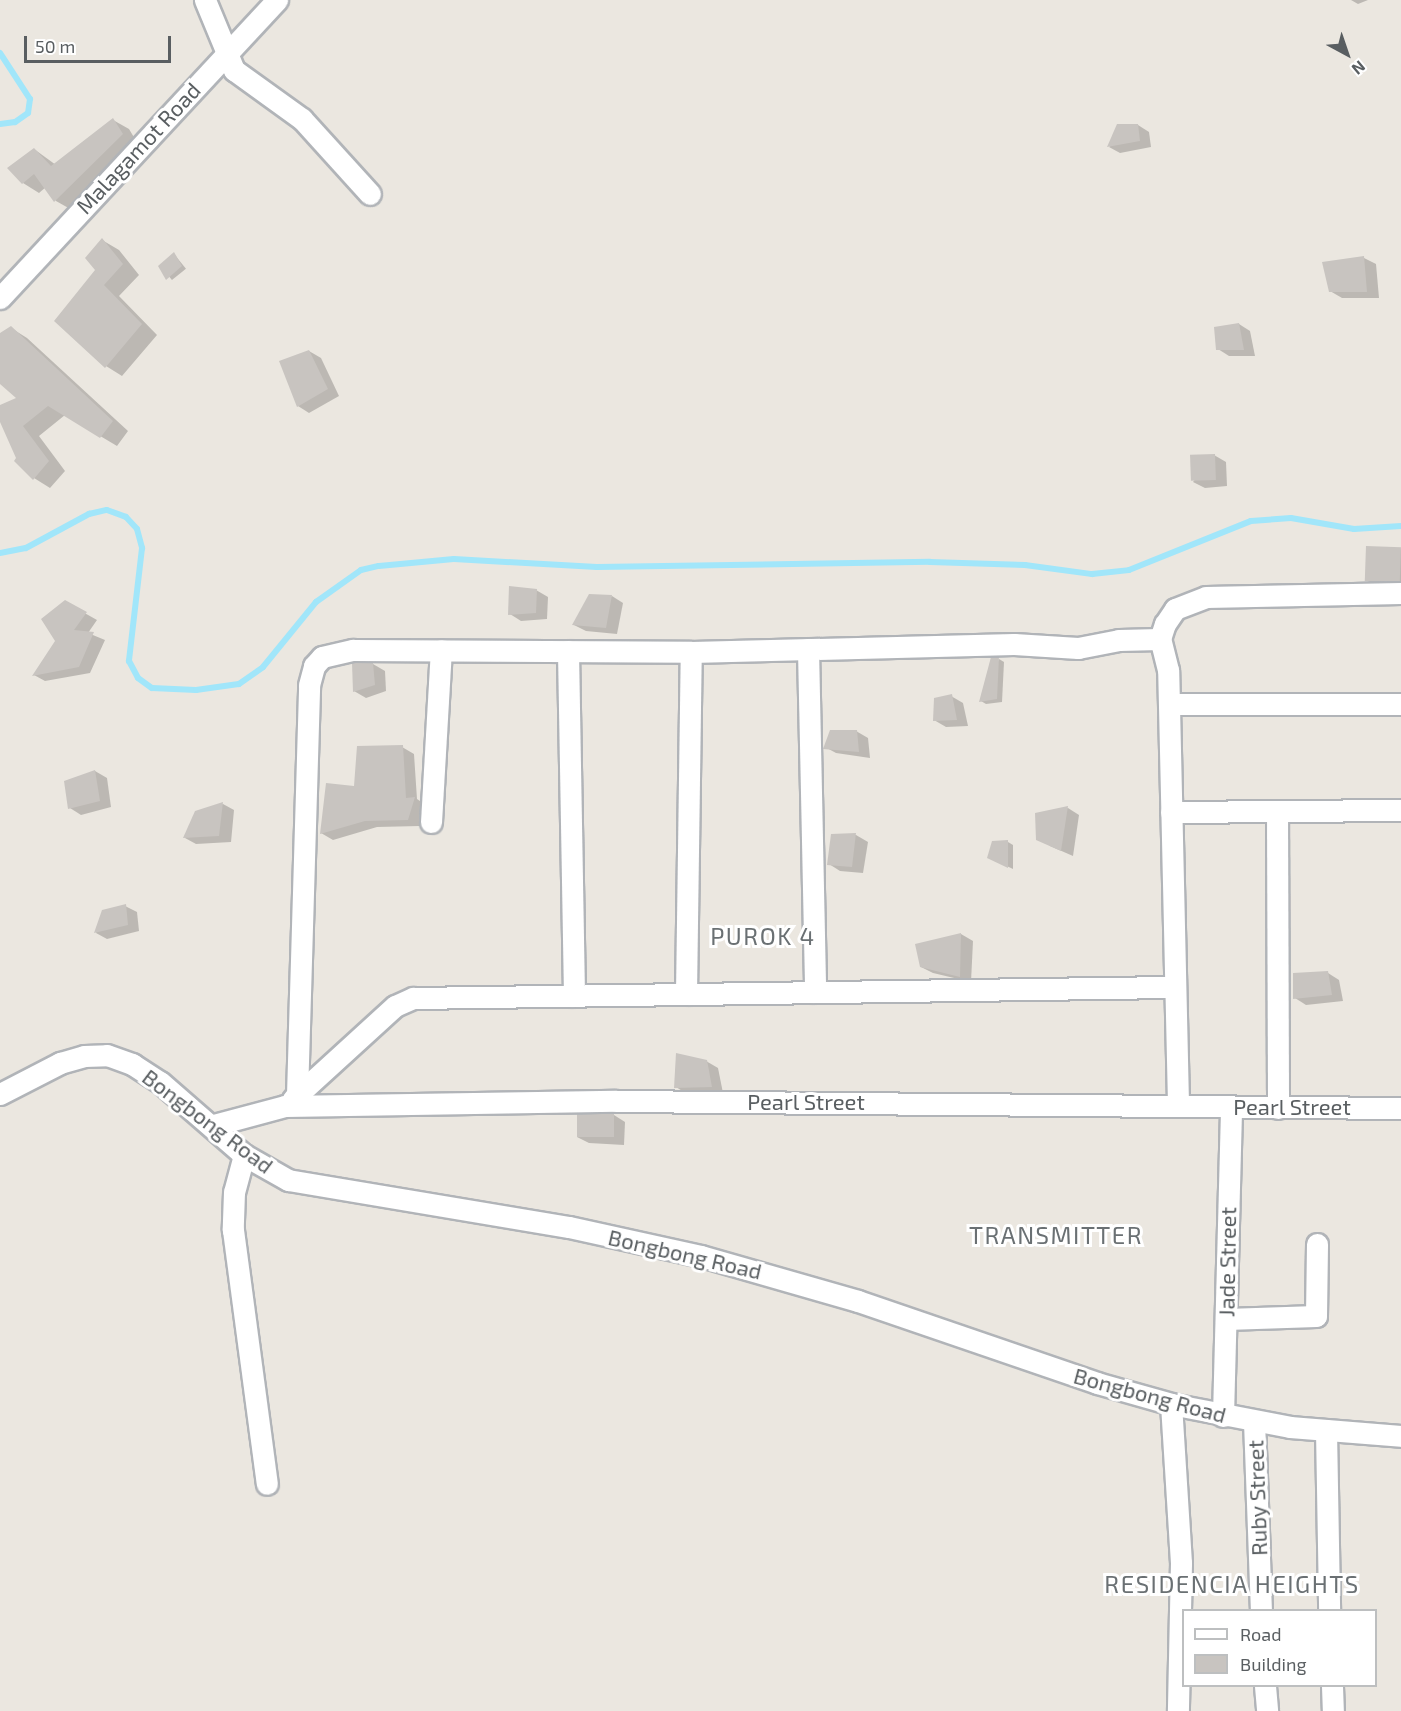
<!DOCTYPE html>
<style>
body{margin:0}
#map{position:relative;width:1401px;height:1711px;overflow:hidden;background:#ebe7e0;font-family:"Exo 2",sans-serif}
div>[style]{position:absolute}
.shadow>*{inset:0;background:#0003;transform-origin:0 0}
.stream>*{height:6px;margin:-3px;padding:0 3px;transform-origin:3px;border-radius:3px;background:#a1e6fa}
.building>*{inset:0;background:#c8c4c0;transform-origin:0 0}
.roads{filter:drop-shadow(2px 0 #b1b4b8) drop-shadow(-2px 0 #b1b4b8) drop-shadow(0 2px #b1b4b8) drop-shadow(0 -2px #b1b4b8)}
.minor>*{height:21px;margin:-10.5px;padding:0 10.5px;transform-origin:10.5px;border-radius:10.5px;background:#fff}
span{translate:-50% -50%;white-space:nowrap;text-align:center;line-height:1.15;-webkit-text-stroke:6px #fff;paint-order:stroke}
.street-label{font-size:22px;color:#595e61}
.neighbourhood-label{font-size:24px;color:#6a7073;letter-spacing:1.5px}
.legend{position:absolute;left:1182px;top:1609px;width:195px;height:78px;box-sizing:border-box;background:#fff;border:2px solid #bdbfc0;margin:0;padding:8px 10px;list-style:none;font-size:18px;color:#595e61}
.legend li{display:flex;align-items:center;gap:12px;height:30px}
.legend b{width:30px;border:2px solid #bdbfc0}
.north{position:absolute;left:1317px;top:24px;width:60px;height:60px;-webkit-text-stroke:4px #fff;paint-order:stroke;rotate:140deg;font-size:16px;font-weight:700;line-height:24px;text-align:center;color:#595e61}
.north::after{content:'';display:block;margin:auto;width:21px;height:27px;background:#595e61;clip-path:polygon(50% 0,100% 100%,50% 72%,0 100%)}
.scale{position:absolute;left:24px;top:36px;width:147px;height:27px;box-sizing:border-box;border:3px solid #595e61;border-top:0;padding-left:8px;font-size:18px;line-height:21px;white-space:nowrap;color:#595e61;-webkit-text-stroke:4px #fff;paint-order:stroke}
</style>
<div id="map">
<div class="shadow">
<i style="clip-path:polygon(1351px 0,1368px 0,1358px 4px)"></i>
<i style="clip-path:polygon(113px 120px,129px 129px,138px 144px,72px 210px,56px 201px,46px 187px,39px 193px,23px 183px,34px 149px,56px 165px)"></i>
<i style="clip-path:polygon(1138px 125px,1149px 132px,1151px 147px,1120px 153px,1109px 147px)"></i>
<i style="clip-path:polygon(102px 240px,119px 250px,139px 275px,119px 296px,157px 335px,122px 376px,106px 366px,97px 270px)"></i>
<i style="left:174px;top:254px;width:19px;height:18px;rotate:51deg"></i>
<i style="clip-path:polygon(1364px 258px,1376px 264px,1379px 298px,1342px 298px,1330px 291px)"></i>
<i style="clip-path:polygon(1239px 324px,1250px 331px,1255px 356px,1229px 356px,1218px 349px)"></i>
<i style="clip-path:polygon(11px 328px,27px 338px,128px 431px,117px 446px,65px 415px,39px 436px,65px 471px,50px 488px,34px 478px,18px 458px,0 419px,0 407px,19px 398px,0 382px,0 335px)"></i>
<i style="clip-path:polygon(309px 351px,321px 358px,339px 396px,309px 413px,298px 406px)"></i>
<i style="clip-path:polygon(1214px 455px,1226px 462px,1227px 486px,1205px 488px,1193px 482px)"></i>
<i style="clip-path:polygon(1401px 549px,1401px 587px,1378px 587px,1366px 580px)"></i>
<i style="clip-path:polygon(536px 590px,548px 597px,547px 619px,521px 621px,510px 614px)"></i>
<i style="clip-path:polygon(612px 596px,623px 603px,617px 634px,586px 631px,574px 625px)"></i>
<i style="clip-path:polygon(65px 602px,97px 620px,88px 633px,105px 640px,90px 673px,45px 681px,34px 675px,57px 641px)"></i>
<i style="clip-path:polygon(999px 659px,1004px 662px,1002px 702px,986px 704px,981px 701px)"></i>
<i style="clip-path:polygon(373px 664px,385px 671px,386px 691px,366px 698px,354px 691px)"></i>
<i style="clip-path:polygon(951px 696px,963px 703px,968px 726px,946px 727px,934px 720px)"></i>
<i style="clip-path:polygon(856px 731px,868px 738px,870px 758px,836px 753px,825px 747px)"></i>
<i style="clip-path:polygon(402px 747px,414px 754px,417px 799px,426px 805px,420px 826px,377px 827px,333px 840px,321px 833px,355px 788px)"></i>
<i style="clip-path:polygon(95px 771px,107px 778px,111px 807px,81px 815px,70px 808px)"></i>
<i style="clip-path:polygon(223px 804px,234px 810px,231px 842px,196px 844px,185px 838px,196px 812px)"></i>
<i style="clip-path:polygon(1068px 808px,1079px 815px,1073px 856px,1050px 846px,1036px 814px)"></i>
<i style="clip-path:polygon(833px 835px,856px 835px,868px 842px,863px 873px,840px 871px,829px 864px)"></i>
<i style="clip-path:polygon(1008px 842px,1013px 845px,1013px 869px,994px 860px)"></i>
<i style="clip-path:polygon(125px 906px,137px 912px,139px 931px,107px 939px,96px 933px,103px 911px)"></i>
<i style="clip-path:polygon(961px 934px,973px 941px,971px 982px,933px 973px,921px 967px,917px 946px)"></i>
<i style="clip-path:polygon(1328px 973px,1339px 980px,1343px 1001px,1306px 1005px,1295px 998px)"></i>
<i style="clip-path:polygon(706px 1061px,718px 1068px,723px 1093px,687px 1094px,676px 1087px)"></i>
<i style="clip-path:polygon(614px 1115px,625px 1122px,624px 1145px,589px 1143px,577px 1137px)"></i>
</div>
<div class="stream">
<i style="left:0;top:53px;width:55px;rotate:56.9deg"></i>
<i style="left:30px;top:99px;width:14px;rotate:98deg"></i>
<i style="left:28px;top:113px;width:16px;rotate:145deg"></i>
<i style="left:15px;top:122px;width:15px;rotate:172deg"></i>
<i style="left:0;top:553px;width:26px;rotate:-11deg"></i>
<i style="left:26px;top:548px;width:72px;rotate:-28.4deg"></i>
<i style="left:89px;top:514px;width:18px;rotate:-13deg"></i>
<i style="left:107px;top:510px;width:20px;rotate:20deg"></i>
<i style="left:126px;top:517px;width:16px;rotate:47deg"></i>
<i style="left:137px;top:529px;width:20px;rotate:75deg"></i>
<i style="left:142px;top:548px;width:114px;rotate:96.6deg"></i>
<i style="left:129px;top:661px;width:19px;rotate:62deg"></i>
<i style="left:138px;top:678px;width:17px;rotate:36deg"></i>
<i style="left:152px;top:688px;width:44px;rotate:2.6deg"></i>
<i style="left:196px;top:690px;width:43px;rotate:-7.9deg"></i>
<i style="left:239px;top:684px;width:29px;rotate:-35deg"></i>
<i style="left:263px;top:667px;width:84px;rotate:-50.8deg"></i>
<i style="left:316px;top:602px;width:55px;rotate:-35.4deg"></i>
<i style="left:361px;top:570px;width:18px;rotate:-13deg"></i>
<i style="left:379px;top:566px;width:75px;rotate:-5.3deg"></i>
<i style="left:454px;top:559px;width:143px;rotate:3.2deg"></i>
<i style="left:597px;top:567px;width:333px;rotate:-0.9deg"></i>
<i style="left:930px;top:562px;width:95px;rotate:1.8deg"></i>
<i style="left:1025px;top:565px;width:68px;rotate:7.7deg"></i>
<i style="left:1092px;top:574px;width:37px;rotate:-6deg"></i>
<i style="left:1129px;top:570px;width:131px;rotate:-21.9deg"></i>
<i style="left:1251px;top:521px;width:40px;rotate:-4.3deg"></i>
<i style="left:1291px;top:518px;width:64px;rotate:9.9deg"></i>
<i style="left:1354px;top:529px;width:47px;rotate:-3.7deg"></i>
</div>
<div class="building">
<i style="clip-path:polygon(113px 118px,123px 134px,54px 202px,34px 174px,22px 184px,7px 168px,34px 148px,51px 166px)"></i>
<i style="clip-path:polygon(1117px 124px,1138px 124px,1140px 141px,1107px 147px)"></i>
<i style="clip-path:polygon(102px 238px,123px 264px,104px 285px,142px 324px,105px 368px,54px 321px,95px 270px,85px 258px)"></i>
<i style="clip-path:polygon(174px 252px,182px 266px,166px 280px,158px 266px)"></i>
<i style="clip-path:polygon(1364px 256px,1367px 292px,1329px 292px,1322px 262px)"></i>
<i style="clip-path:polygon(1239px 323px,1244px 350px,1216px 350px,1214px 327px)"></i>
<i style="clip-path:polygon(11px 326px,113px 421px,100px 438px,48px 406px,23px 426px,49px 461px,33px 480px,14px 461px,16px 458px,0 422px,0 405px,16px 398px,0 384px,0 333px)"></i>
<i style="clip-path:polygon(309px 350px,328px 389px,297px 407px,279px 361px)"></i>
<i style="left:1215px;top:454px;width:26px;height:25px;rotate:88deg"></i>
<i style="left:1366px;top:546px;width:35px;height:35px;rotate:2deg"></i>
<i style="clip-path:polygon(509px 586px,537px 589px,536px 613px,508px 615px)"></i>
<i style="clip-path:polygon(589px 594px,612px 595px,606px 628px,572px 625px)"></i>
<i style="clip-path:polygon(65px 600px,87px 612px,74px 630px,94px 632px,79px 667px,32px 676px,55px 641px,41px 619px)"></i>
<i style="clip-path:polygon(991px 657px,999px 657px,997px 699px,979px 702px)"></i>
<i style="clip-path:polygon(352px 663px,373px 663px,375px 685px,353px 692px)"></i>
<i style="clip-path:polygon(952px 694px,957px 720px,933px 721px,934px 698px)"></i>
<i style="clip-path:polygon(830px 730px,857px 730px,859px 752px,823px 749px)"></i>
<i style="clip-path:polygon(403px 745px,406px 798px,415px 797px,408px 820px,365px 821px,320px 834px,326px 783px,354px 786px,357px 746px)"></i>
<i style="clip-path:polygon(95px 770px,100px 801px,68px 809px,64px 781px)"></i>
<i style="clip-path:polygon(223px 802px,219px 836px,183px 838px,195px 811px)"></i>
<i style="clip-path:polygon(1068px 806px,1061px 851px,1036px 840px,1035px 813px)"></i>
<i style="clip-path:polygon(856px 833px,852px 867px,827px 865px,831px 834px)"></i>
<i style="clip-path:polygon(1008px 840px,1008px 868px,987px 858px,992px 841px)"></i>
<i style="clip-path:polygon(126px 904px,128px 925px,94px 933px,102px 910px)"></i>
<i style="clip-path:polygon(961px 933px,960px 977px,920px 967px,915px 944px)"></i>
<i style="clip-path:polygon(1328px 971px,1332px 995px,1293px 999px,1293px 973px)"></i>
<i style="clip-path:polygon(676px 1053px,707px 1060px,712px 1087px,674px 1088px)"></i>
<i style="left:577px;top:1114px;width:37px;height:23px"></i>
</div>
<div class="roads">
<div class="minor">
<i style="left:205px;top:0;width:76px;rotate:67.5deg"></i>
<i style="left:234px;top:70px;width:84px;rotate:35.8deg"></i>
<i style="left:302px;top:119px;width:101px;rotate:47.8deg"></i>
<i style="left:0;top:298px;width:407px;rotate:-47.1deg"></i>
<i style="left:808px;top:649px;width:343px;rotate:88.8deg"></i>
<i style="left:568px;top:651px;width:345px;rotate:89deg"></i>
<i style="left:1169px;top:704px;width:232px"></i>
<i style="left:1277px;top:811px;width:297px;rotate:89.8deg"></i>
<i style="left:1171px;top:812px;width:230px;rotate:-0.5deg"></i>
<i style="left:431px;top:822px;width:172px;rotate:-86.7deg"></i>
<i style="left:686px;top:994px;width:342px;rotate:-89.2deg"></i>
<i style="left:0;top:1094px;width:68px;rotate:-27.3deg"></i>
<i style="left:60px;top:1063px;width:25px;rotate:-16deg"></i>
<i style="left:84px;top:1056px;width:23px;rotate:-2deg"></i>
<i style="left:107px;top:1055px;width:27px;rotate:20deg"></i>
<i style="left:132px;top:1064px;width:33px;rotate:33deg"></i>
<i style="left:160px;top:1082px;width:111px;rotate:41deg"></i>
<i style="left:244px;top:1155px;width:51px;rotate:29.6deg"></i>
<i style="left:288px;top:1180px;width:285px;rotate:9.5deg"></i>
<i style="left:569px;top:1227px;width:135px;rotate:12.4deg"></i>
<i style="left:701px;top:1256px;width:163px;rotate:16deg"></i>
<i style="left:858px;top:1301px;width:253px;rotate:18.9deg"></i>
<i style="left:1097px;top:1383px;width:77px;rotate:15.8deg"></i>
<i style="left:1171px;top:1404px;width:121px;rotate:10.9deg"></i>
<i style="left:1290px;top:1427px;width:111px;rotate:4.6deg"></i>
<i style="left:297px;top:1095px;width:410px;rotate:-88.3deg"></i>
<i style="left:309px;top:685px;width:20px;rotate:-75deg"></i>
<i style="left:314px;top:666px;width:12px;rotate:-48deg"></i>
<i style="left:322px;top:657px;width:32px;rotate:-13deg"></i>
<i style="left:353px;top:650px;width:338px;rotate:0.3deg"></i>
<i style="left:691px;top:652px;width:323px;rotate:-1.4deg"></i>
<i style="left:1014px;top:644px;width:64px;rotate:3.6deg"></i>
<i style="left:1078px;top:648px;width:42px;rotate:-11deg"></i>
<i style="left:1119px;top:640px;width:41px;rotate:-1.4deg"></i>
<i style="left:293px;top:1099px;width:138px;rotate:-42.4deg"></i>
<i style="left:395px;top:1006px;width:20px;rotate:-24deg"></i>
<i style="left:413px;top:998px;width:762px;rotate:-0.83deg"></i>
<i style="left:1178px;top:1103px;width:433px;rotate:-91.3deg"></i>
<i style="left:1168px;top:670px;width:32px;rotate:-104deg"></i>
<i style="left:1160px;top:639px;width:16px;rotate:-72deg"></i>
<i style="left:1165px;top:624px;width:18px;rotate:-56deg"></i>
<i style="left:1175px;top:609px;width:33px;rotate:-21deg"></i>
<i style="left:1206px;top:597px;width:195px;rotate:-1.2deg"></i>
<i style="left:214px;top:1125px;width:73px;rotate:-15deg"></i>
<i style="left:285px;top:1106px;width:331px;rotate:-0.9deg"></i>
<i style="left:616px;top:1101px;width:785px;rotate:0.51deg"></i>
<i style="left:244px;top:1155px;width:38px;rotate:105deg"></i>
<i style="left:234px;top:1192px;width:38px;rotate:92deg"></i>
<i style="left:233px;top:1230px;width:256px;rotate:82.4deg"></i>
<i style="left:1226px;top:1319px;width:90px;rotate:-1.9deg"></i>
<i style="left:1316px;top:1316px;width:72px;rotate:-89.2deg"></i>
<i style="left:1171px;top:1404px;width:159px;rotate:86.4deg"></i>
<i style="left:1181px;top:1563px;width:148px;rotate:91.2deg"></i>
<i style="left:1223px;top:1416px;width:308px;rotate:-88.5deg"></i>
<i style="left:1254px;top:1421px;width:189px;rotate:87.9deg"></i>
<i style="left:1326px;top:1430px;width:180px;rotate:89deg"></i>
<i style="left:1265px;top:1686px;width:25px;rotate:85deg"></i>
<i style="left:1332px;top:1686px;width:25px;rotate:88deg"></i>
</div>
</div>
<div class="street-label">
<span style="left:138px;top:148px;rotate:-47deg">Malagamot Road</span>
<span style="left:806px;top:1102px">Pearl Street</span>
<span style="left:1292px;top:1107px">Pearl Street</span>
<span style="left:208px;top:1121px;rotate:37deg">Bongbong Road</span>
<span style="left:685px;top:1254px;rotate:13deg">Bongbong Road</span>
<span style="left:1227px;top:1262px;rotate:-89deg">Jade Street</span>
<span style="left:1150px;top:1395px;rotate:15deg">Bongbong Road</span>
<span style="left:1257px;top:1498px;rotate:-92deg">Ruby Street</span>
</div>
<div class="neighbourhood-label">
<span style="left:763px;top:936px">PUROK 4</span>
<span style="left:1056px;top:1235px">TRANSMITTER</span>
<span style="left:1232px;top:1584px">RESIDENCIA HEIGHTS</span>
</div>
<ul class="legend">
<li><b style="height:8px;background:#fff"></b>Road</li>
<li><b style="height:16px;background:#c8c4c0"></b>Building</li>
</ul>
<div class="north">N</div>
<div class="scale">50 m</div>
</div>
